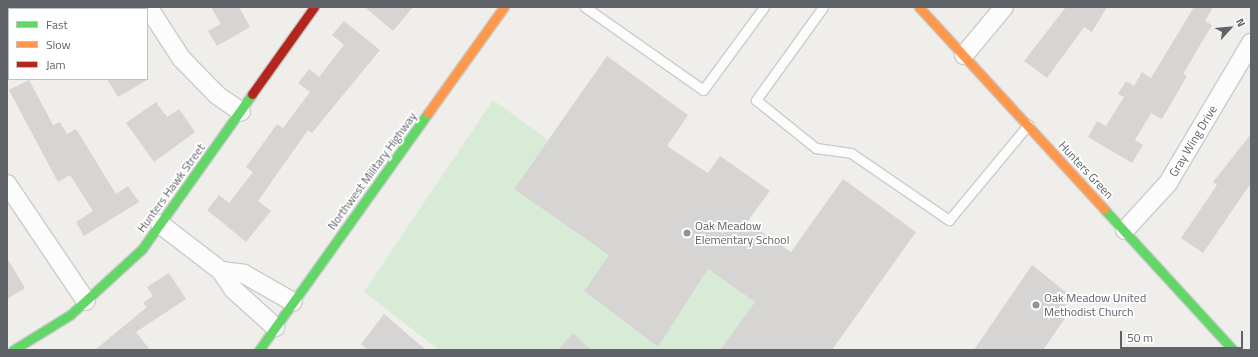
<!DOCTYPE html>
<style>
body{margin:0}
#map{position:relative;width:1258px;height:357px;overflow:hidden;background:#efeeea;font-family:"Titillium Web",sans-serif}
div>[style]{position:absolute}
.green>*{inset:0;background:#d8ebd6}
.building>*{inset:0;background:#d6d5d3}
.roads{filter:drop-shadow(1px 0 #cbcccc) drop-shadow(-1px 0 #cbcccc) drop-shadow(0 1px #cbcccc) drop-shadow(0 -1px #cbcccc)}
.lane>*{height:9px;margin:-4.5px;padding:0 4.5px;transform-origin:4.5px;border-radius:4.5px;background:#fdfcfc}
.street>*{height:18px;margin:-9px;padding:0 9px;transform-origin:9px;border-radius:9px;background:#fdfcfc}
.fast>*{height:9px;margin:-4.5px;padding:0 4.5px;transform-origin:4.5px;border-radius:4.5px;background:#63d668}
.slow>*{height:9px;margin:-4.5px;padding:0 4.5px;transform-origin:4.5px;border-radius:4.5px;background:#ff974d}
.jam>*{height:9px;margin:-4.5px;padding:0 4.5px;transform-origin:4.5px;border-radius:4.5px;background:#b3261e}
.dots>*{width:11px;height:11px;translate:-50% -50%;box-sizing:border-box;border:2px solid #fff;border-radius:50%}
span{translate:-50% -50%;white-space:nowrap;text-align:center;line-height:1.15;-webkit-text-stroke:3.5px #fff;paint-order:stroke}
.street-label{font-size:12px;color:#5f6368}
.poi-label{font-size:12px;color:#5f6368}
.left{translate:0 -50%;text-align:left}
.frame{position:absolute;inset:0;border:8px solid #5f6368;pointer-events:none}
.legend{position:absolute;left:8px;top:8px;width:140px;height:72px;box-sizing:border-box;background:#fff;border:1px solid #bfc1c3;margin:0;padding:5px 7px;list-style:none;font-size:12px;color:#5f6368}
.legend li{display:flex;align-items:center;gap:8px;height:20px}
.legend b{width:20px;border:1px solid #bfc1c3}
.north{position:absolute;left:1210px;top:8px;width:40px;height:40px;-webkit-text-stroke:3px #fff;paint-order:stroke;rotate:63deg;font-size:11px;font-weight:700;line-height:16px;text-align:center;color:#5f6368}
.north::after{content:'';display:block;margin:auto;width:14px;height:18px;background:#5f6368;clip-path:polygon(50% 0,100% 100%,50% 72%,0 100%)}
.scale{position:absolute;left:1120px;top:331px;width:123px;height:18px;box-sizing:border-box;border:2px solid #5f6368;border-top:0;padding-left:5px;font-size:12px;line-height:14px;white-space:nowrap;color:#5f6368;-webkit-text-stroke:3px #fff;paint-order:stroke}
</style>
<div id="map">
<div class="green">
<i style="clip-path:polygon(493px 100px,548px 140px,514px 189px,595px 245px,632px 222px,584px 291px,658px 347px,708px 269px,755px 302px,720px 350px,439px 350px,364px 292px)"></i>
</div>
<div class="building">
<i style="clip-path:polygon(211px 7px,239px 7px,250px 27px,217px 46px,208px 31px,221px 24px)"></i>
<i style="clip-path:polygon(365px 7px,413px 7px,393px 31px)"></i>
<i style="clip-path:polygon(1066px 7px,1107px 7px,1092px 32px,1084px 27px,1047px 78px,1024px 61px)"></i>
<i style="clip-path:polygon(1194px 7px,1213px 7px,1205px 21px,1212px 25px,1183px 74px,1187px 76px,1162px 119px,1151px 113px,1135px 140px,1143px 145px,1132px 163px,1088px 137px,1097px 121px,1106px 126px,1124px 97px,1118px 94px,1126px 81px,1134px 86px,1142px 72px,1151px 78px)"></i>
<i style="clip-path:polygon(344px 21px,380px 50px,312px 133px,308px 130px,258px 201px,271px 211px,246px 242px,207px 210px,219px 195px,229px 203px,253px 172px,246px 167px,277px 124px,283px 128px,310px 92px,298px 83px,309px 69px,319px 77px,344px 45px,332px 35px)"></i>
<i style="clip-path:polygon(607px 56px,688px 115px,667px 146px,708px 173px,720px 156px,770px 191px,747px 222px,791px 252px,843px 179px,916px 232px,832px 350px,720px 350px,755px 302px,708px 269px,658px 347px,584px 291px,609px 255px,514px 189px)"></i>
<i style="clip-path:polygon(107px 79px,149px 79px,118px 97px)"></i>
<i style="clip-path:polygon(29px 80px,53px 125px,60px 122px,67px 134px,76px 129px,116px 194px,128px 186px,139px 202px,84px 236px,76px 222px,93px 211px,70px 175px,58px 182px,9px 90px)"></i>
<i style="clip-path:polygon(156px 102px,167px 117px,179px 109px,195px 132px,154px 162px,126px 123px)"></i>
<i style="clip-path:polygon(1251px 134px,1251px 183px,1203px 253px,1181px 238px,1217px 185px,1213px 182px)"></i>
<i style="clip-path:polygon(7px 258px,25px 288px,7px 299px)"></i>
<i style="clip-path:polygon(1032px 265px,1072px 297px,1060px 313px,1065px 318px,1043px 350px,974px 350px)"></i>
<i style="clip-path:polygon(169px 273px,186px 299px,136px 332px,150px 350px,95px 350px,147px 307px,143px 303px,153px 296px,147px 287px)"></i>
<i style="clip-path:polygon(384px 314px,426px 350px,368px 350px,361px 344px)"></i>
<i style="clip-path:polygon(573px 333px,591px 350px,558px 350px)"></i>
</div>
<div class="roads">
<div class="lane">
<i style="left:585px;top:7px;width:144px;rotate:35.1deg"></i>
<i style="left:703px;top:90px;width:103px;rotate:-53.7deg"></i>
<i style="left:823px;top:7px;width:115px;rotate:125.8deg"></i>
<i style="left:756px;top:100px;width:77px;rotate:38.7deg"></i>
<i style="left:816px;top:148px;width:35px;rotate:8deg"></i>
<i style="left:851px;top:153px;width:119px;rotate:34.4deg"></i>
<i style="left:949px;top:220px;width:124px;rotate:-50.3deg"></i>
</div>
<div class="street">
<i style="left:148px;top:7px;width:61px;rotate:57.1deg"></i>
<i style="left:181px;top:58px;width:52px;rotate:45.8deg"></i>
<i style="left:217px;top:95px;width:29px;rotate:35deg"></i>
<i style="left:964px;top:55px;width:62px;rotate:-50.2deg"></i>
<i style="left:7px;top:184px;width:141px;rotate:56deg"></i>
<i style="left:160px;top:224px;width:77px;rotate:37.6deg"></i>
<i style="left:221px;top:271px;width:22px;rotate:56deg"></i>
<i style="left:233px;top:289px;width:57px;rotate:42.1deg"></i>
<i style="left:1125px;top:230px;width:64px;rotate:-47.5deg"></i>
<i style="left:1168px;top:183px;width:163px;rotate:-59.3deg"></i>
<i style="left:221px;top:271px;width:23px;rotate:7deg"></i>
<i style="left:244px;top:274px;width:56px;rotate:29.7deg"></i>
</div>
<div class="fast">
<i style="left:1104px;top:209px;width:191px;rotate:47.5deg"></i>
<i style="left:13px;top:350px;width:67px;rotate:-31.6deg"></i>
<i style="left:70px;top:315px;width:98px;rotate:-42.5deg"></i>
<i style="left:142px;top:249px;width:190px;rotate:-54.6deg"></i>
<i style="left:259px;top:350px;width:291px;rotate:-54.5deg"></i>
</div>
<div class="slow">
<i style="left:919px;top:7px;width:274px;rotate:47.5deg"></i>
<i style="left:428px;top:113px;width:130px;rotate:-54.4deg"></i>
</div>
<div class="jam">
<i style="left:252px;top:94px;width:107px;rotate:-54.5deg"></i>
</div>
</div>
<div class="dots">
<i style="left:687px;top:233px;background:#919496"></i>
<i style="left:1036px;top:305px;background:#919496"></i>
</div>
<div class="street-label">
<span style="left:1193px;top:141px;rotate:-59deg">Gray Wing Drive</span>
<span style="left:1086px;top:170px;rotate:47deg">Hunters Green</span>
<span style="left:372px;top:171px;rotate:-54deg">Northwest Military Highway</span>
<span style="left:171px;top:188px;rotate:-54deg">Hunters Hawk Street</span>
</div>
<div class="poi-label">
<span class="left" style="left:695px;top:233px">Oak Meadow<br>Elementary School</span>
<span class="left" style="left:1044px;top:305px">Oak Meadow United<br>Methodist Church</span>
</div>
<div class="frame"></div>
<ul class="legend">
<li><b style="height:5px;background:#63d668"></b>Fast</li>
<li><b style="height:5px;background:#ff974d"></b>Slow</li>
<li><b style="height:5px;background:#b3261e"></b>Jam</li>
</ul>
<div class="north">N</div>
<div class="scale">50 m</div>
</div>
